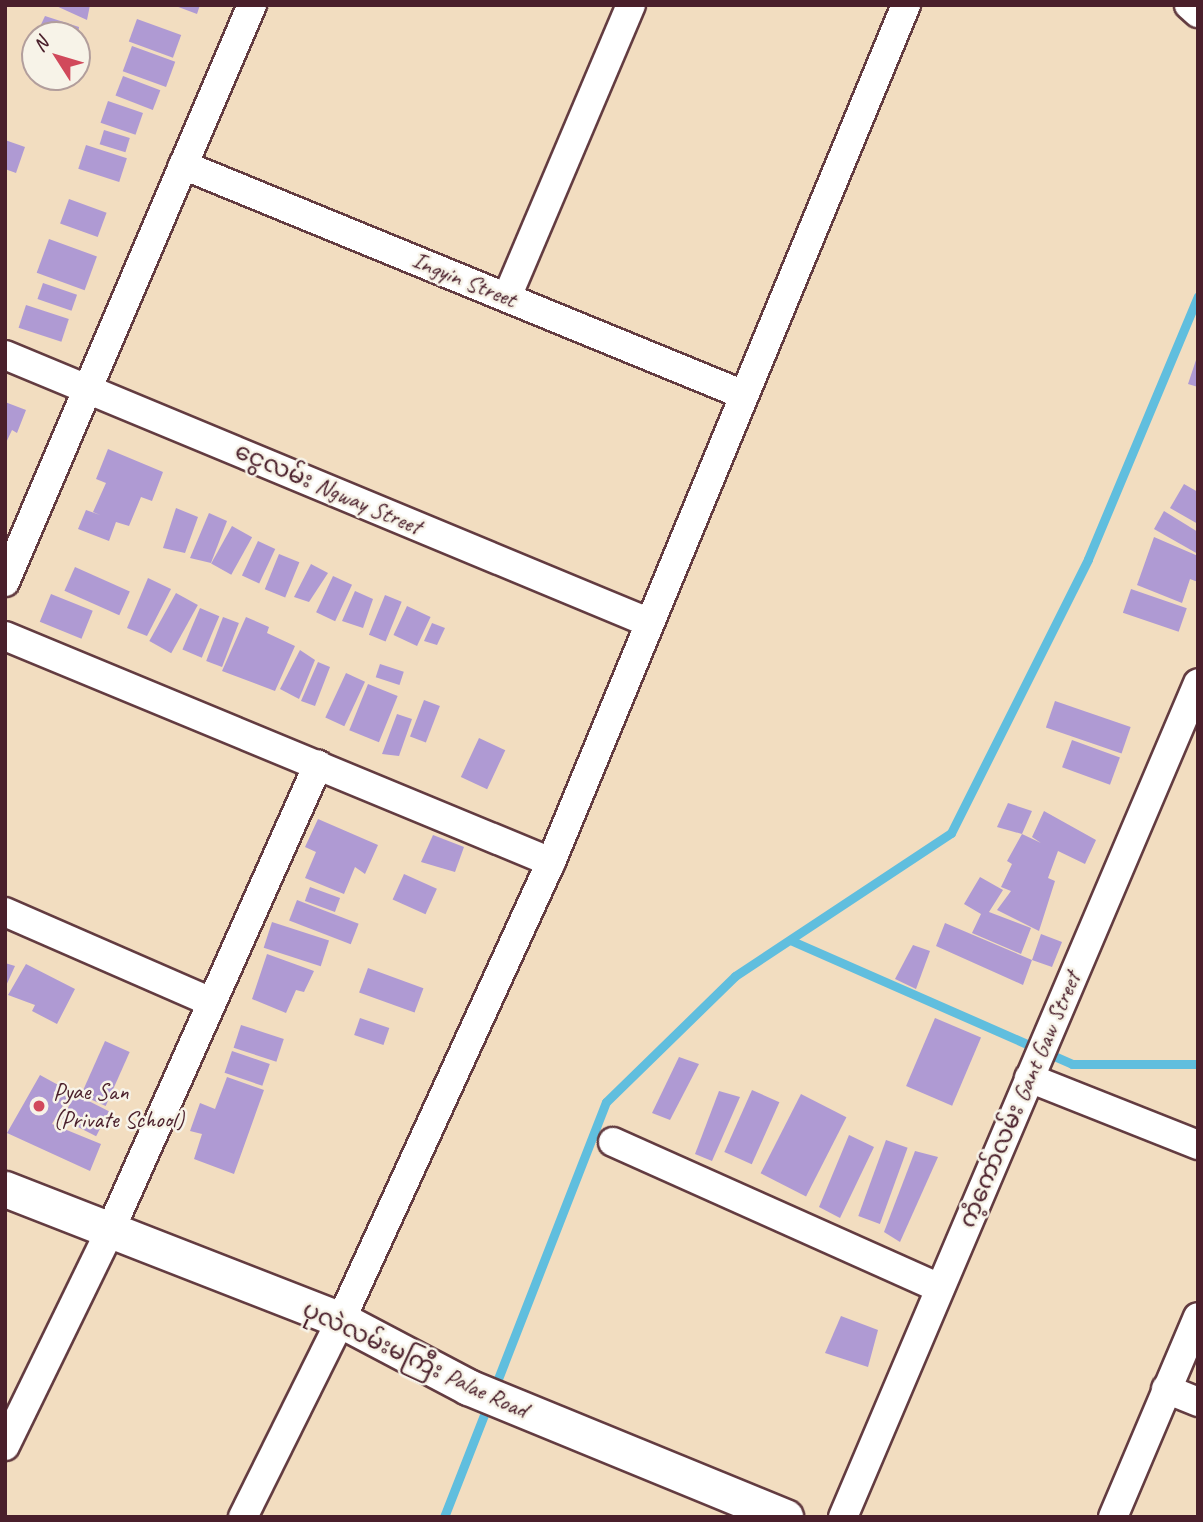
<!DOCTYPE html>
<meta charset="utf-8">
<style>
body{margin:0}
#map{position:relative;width:1203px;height:1522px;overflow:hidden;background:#f2ddc0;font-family:Caveat,"Noto Sans Myanmar",sans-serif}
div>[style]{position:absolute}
.stream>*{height:9px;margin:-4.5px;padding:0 4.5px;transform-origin:4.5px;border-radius:4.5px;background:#60bede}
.building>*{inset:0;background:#af9ad3;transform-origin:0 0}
.roads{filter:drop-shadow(2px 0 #633c41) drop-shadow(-2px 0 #633c41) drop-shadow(0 2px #633c41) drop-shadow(0 -2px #633c41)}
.minor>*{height:28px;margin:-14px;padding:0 14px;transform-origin:14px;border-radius:14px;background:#fff}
.tertiary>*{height:35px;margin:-17.5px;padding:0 17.5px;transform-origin:17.5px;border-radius:17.5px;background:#fff}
.dots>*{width:19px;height:19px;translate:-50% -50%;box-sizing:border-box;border:4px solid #f7f3e8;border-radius:50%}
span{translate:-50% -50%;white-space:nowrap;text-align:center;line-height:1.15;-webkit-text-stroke:5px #f7f3e8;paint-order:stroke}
.street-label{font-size:24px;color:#4a1f2b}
.poi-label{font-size:24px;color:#4a1f2b}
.left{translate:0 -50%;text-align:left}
.frame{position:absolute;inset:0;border:7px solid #4a1f2b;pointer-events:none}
.north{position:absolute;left:21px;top:21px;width:70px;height:70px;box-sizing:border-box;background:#f7f3e8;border:2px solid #b29e9c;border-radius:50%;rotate:307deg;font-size:19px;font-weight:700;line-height:28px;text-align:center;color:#4a1f2b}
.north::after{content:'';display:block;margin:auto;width:24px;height:32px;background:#d1495b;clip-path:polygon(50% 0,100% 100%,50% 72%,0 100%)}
</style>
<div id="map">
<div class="stream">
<i style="left:790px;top:940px;width:308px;rotate:23.7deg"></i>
<i style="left:1072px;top:1064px;width:126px"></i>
<i style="left:494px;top:1389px;width:308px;rotate:-68.7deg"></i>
<i style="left:606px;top:1102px;width:180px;rotate:-44.3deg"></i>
<i style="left:735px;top:976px;width:259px;rotate:-33.5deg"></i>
<i style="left:951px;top:833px;width:306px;rotate:-63.4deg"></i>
<i style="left:1088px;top:559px;width:285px;rotate:-67.3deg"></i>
<i style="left:444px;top:1517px;width:123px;rotate:-68.6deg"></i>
</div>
<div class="building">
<i style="clip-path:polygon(54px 5px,90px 5px,87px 20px)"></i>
<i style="clip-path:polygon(173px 5px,200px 5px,197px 14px)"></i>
<i style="clip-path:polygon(45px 16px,79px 27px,78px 35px,36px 35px)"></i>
<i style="left:137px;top:19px;width:47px;height:24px;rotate:20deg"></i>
<i style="left:132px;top:46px;width:46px;height:27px;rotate:20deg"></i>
<i style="clip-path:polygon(77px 53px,85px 56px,77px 78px)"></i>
<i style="left:123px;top:76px;width:40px;height:21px;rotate:21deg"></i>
<i style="left:108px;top:101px;width:37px;height:23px;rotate:19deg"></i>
<i style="left:104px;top:130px;width:27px;height:15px;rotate:17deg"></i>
<i style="clip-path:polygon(5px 140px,25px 147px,16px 173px,5px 169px)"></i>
<i style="left:86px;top:145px;width:43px;height:25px;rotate:18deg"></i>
<i style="left:69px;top:199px;width:40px;height:26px;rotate:20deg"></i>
<i style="left:49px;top:239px;width:51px;height:36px;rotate:20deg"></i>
<i style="left:43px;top:283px;width:36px;height:17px;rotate:19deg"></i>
<i style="left:26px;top:305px;width:45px;height:24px;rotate:18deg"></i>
<i style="clip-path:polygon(1197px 357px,1198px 357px,1198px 387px,1188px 384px)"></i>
<i style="clip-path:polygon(5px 402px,26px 410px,17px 433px,12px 430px,5px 445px)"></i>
<i style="clip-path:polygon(108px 449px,163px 472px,152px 501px,141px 497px,129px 526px,116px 522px,109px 541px,78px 529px,86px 510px,100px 515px,93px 512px,106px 483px,96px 479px)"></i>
<i style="clip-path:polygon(1184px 484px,1198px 492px,1198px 524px,1170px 508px)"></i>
<i style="clip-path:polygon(176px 508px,198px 517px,185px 553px,163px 548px)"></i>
<i style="clip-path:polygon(1164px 511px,1198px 532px,1198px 554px,1154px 529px)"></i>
<i style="clip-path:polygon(209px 513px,227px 521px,211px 563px,190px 558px)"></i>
<i style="left:232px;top:526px;width:23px;height:43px;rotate:29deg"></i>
<i style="clip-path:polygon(1154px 537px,1198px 556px,1198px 582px,1190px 579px,1182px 603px,1137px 585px)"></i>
<i style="left:258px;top:541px;width:19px;height:38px;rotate:25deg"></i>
<i style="left:279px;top:554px;width:22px;height:38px;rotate:22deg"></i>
<i style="clip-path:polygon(311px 564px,328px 573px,309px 602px,294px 597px)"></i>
<i style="left:75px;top:567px;width:60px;height:26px;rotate:24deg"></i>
<i style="left:333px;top:576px;width:21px;height:40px;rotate:25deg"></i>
<i style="clip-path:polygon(148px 578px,171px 589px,147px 636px,127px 628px)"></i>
<i style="left:1131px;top:589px;width:59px;height:25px;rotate:19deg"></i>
<i style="clip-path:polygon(355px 591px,373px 599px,363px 628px,342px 621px)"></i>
<i style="left:176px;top:593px;width:25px;height:55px;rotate:29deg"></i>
<i style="left:51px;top:594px;width:45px;height:30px;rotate:22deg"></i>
<i style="left:385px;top:595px;width:18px;height:43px;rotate:22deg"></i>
<i style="left:407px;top:606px;width:26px;height:32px;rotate:25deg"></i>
<i style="left:200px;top:608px;width:21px;height:45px;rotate:23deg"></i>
<i style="left:223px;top:617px;width:17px;height:47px;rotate:21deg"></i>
<i style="clip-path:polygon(246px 617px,269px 627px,267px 633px,295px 646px,275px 691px,222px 671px)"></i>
<i style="clip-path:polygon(432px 623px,445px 628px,437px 645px,424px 641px)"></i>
<i style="clip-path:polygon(300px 650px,315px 660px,299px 699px,280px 689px)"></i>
<i style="clip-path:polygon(318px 662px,330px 667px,315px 706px,301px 701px)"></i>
<i style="left:380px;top:664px;width:25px;height:14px;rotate:18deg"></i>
<i style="left:346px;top:673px;width:21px;height:49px;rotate:25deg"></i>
<i style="left:368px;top:684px;width:32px;height:50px;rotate:22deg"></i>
<i style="left:424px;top:700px;width:17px;height:39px;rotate:21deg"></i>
<i style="left:1055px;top:701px;width:80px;height:28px;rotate:19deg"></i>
<i style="clip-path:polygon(397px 714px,412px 719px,399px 756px,382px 754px)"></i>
<i style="left:479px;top:738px;width:29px;height:43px;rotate:25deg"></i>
<i style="left:1072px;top:740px;width:51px;height:29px;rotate:20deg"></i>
<i style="clip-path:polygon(1008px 803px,1032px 811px,1022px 834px,997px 827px)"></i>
<i style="clip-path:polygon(1044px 811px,1096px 840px,1085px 864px,1058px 851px,1048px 878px,1055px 881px,1039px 931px,997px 910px,1011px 891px,1001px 887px,1012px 864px,1007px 861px,1022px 834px,1041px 843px,1032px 837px)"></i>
<i style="clip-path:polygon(318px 819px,378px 845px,365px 874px,355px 867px,344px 894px,305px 878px,316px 852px,305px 847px)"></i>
<i style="clip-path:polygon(433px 835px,464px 847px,455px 872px,421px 862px)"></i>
<i style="left:404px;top:874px;width:36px;height:28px;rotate:24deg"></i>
<i style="clip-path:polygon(980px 877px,1003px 890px,989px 912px,1031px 928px,1021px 954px,972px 933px,981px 914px,964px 904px)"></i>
<i style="left:310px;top:887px;width:32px;height:15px;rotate:20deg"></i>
<i style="left:297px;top:900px;width:66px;height:22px;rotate:21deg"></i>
<i style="left:272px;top:922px;width:60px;height:27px;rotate:18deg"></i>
<i style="clip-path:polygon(945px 923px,1032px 960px,1041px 934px,1062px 942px,1052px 967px,1032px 960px,1023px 985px,936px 946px)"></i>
<i style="clip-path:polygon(913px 945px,930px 951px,916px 989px,895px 979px)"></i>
<i style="clip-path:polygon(267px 954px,314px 971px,304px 992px,296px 990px,286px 1013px,252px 999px)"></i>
<i style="clip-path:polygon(5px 963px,15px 966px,5px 988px)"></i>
<i style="clip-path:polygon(26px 964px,75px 989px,57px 1024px,32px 1011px,35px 1005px,8px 995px)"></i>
<i style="left:368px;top:968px;width:59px;height:26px;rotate:20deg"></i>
<i style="left:360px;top:1018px;width:31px;height:18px;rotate:19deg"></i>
<i style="left:935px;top:1018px;width:50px;height:74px;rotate:23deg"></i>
<i style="left:241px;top:1025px;width:45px;height:24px;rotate:18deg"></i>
<i style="left:105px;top:1041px;width:27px;height:59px;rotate:24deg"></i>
<i style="left:232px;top:1051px;width:40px;height:23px;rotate:19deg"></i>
<i style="clip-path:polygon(679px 1057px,699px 1064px,670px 1120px,652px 1113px)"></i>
<i style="clip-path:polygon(40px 1075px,71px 1092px,52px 1124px,101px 1144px,90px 1171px,7px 1133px)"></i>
<i style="clip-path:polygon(227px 1077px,264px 1090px,234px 1174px,194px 1159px,202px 1134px,190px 1131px,200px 1103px,215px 1109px)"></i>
<i style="left:752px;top:1090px;width:30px;height:68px;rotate:24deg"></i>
<i style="clip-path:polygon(719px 1091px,740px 1097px,712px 1161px,695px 1154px)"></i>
<i style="left:75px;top:1094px;width:38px;height:28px;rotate:27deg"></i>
<i style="left:801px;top:1094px;width:51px;height:89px;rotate:27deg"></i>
<i style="clip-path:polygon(849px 1135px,874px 1147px,840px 1218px,819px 1207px)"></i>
<i style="left:886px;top:1140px;width:23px;height:81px;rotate:20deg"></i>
<i style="clip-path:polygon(915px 1151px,938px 1157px,900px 1242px,884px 1232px)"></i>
<i style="clip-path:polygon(841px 1316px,878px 1330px,868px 1367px,825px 1353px)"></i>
</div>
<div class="roads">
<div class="minor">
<i style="left:1189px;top:5px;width:12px;rotate:42deg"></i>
<i style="left:183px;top:165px;width:606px;rotate:22.29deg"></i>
<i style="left:507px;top:297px;width:317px;rotate:-67deg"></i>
<i style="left:5px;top:355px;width:698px;rotate:22.56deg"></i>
<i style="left:5px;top:582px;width:628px;rotate:-66.83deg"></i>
<i style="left:5px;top:636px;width:591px;rotate:22.49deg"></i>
<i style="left:5px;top:912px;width:225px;rotate:23.6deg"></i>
<i style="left:1029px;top:1078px;width:182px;rotate:21.6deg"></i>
<i style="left:613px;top:1142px;width:358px;rotate:24.1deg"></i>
<i style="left:1166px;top:1389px;width:35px;rotate:22deg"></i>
<i style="left:5px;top:1446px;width:237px;rotate:-64deg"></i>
<i style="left:109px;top:1233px;width:513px;rotate:-65.94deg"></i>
<i style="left:243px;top:1517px;width:220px;rotate:-63.6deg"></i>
<i style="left:341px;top:1320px;width:504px;rotate:-65.37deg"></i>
<i style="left:551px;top:862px;width:928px;rotate:-67.5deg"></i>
<i style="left:843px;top:1517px;width:906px;rotate:-66.94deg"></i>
<i style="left:1113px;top:1517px;width:217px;rotate:-67deg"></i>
</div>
<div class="tertiary">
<i style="left:5px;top:1189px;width:361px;rotate:21.3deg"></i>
<i style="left:341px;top:1320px;width:144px;rotate:27.8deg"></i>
<i style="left:468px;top:1387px;width:343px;rotate:22.3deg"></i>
</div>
</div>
<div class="dots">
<i style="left:39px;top:1106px;background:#d1495b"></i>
</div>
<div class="street-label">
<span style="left:464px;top:280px;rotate:22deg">Ingyin Street</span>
<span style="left:328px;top:489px;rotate:23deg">ငွေလမ်း Ngway Street</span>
<span style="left:1020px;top:1100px;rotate:-67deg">ကံ့ကော်လမ်း Gant Gaw Street</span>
<span style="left:415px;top:1360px;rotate:25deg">ပုလဲလမ်းမကြီး Palae Road</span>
</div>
<div class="poi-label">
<span class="left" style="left:53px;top:1106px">Pyae San<br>(Private School)</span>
</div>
<div class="frame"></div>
<div class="north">N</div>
</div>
